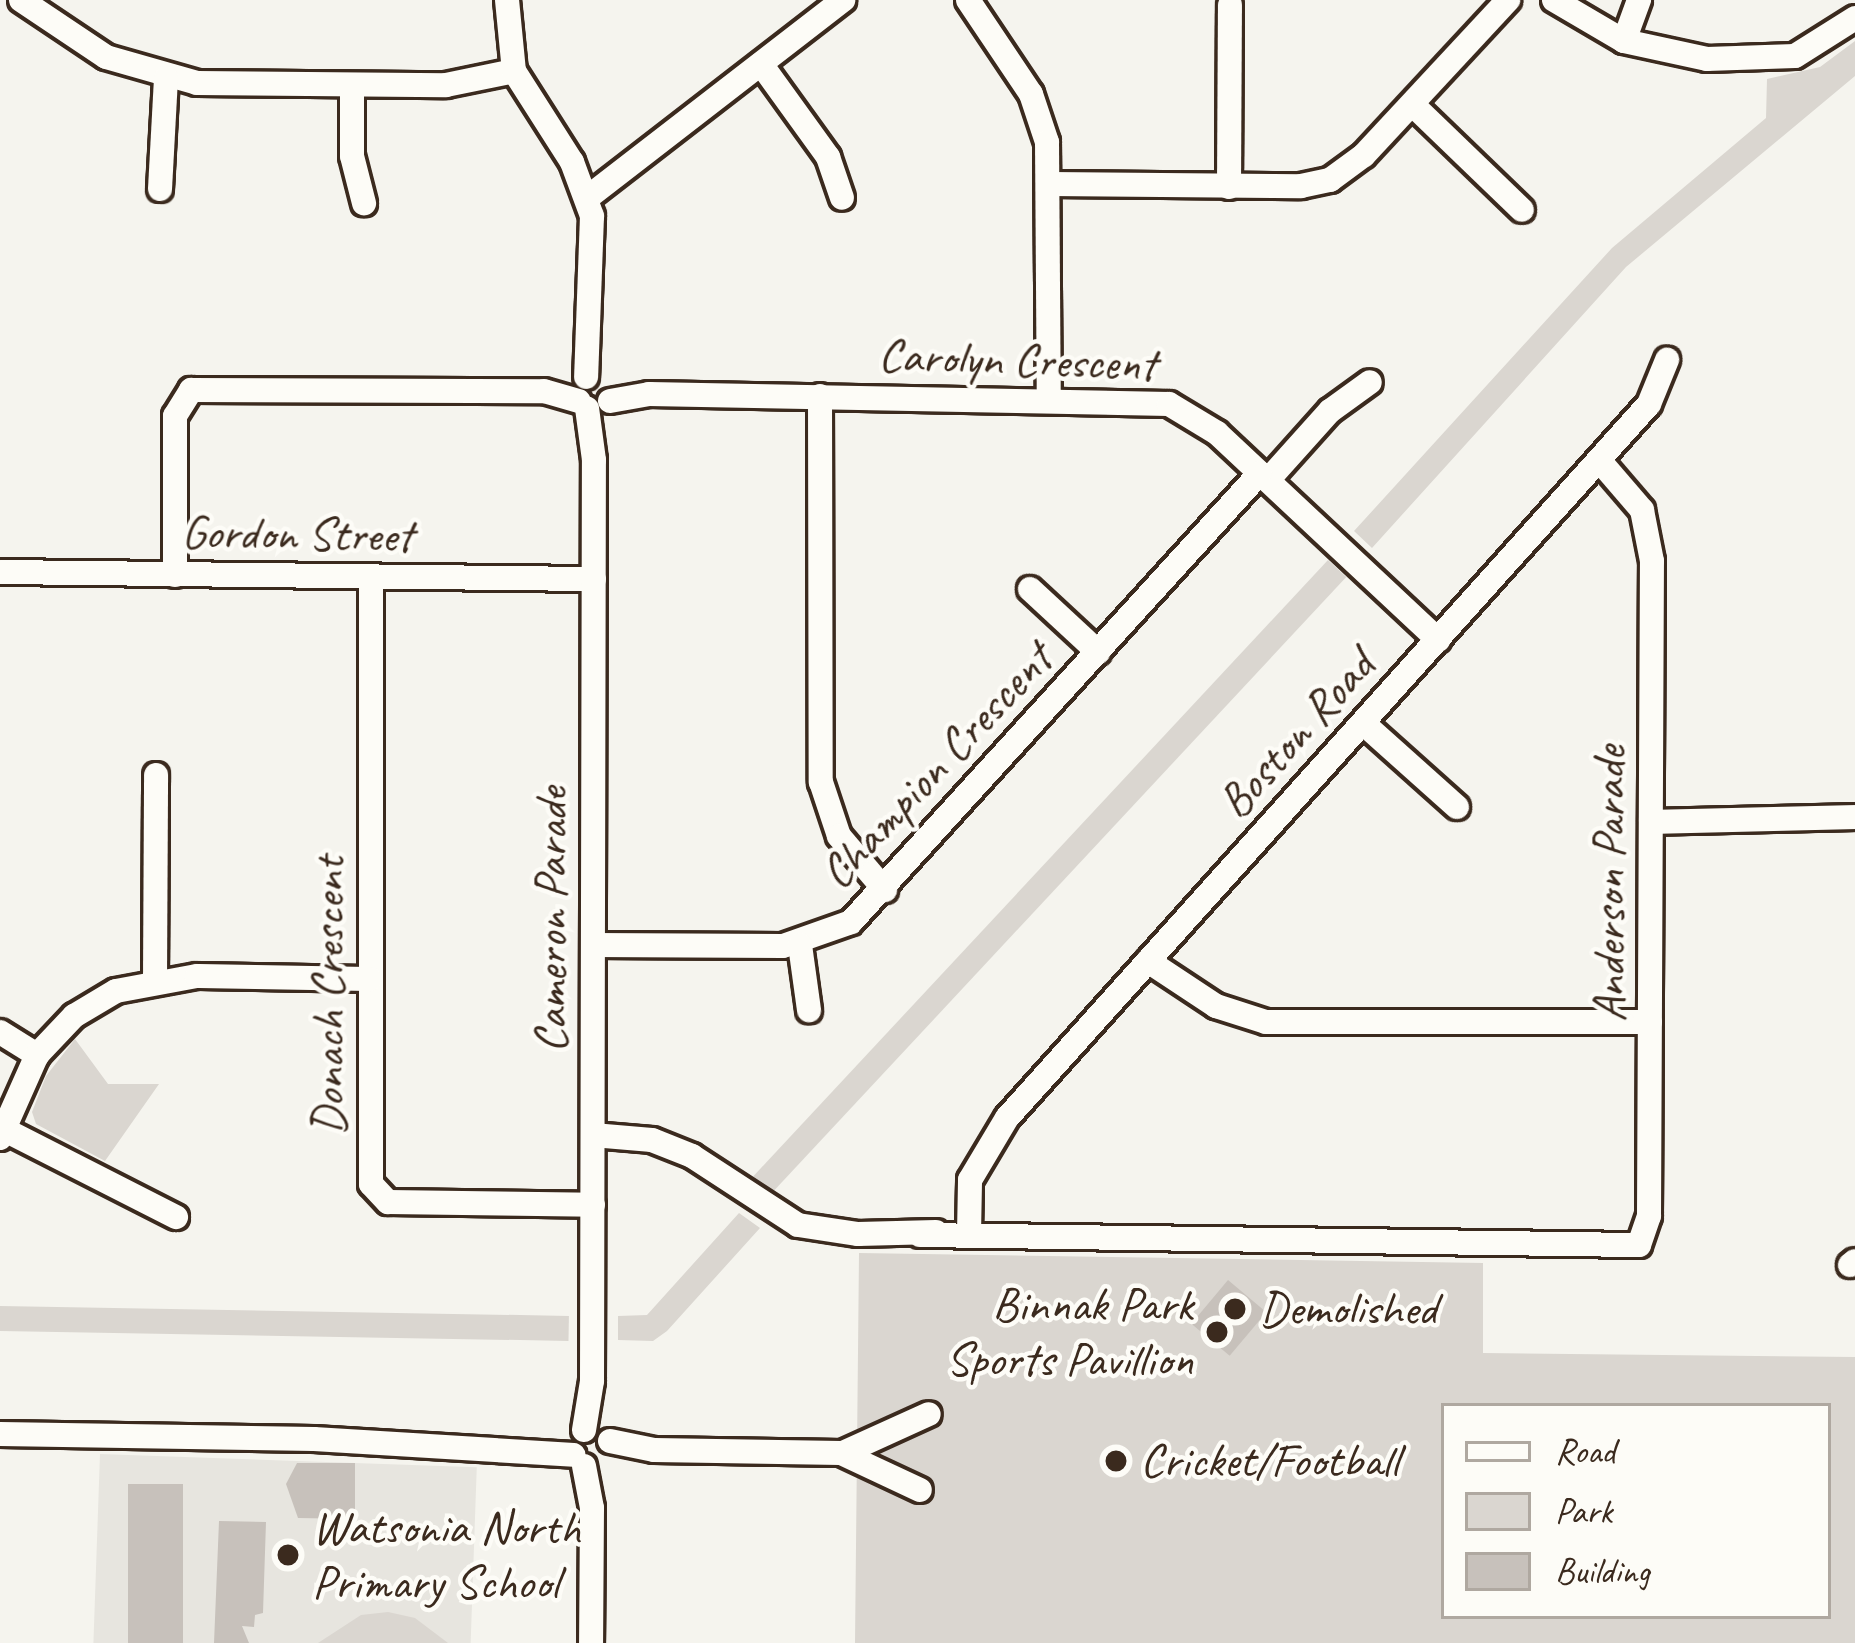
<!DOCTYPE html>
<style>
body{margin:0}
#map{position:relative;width:1855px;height:1643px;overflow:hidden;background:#f5f4ee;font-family:Caveat,sans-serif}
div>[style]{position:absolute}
.built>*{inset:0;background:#e7e5df;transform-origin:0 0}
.green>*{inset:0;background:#dad6d0;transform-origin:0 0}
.building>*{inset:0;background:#c7c1bb;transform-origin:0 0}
.roads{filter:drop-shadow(3px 0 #3b2a1e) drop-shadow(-3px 0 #3b2a1e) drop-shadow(0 3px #3b2a1e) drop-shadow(0 -3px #3b2a1e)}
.minor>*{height:24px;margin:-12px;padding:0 12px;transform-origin:12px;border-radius:12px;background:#fdfcf7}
.dots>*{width:33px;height:33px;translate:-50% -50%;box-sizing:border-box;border:6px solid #fdfcf7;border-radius:50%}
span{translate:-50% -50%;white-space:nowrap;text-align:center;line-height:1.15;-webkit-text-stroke:9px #fdfcf7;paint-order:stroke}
.street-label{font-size:48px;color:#3b2a1e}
.poi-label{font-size:48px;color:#3b2a1e}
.right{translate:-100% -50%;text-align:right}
.left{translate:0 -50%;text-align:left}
.legend{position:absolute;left:1441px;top:1403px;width:390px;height:216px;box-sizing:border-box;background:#fdfcf7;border:3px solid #afa8a0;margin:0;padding:15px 21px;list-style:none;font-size:36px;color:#3b2a1e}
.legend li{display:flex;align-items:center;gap:24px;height:60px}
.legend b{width:60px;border:3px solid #afa8a0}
</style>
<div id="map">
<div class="built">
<i style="left:100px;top:1454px;width:377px;height:189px;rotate:2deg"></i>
</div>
<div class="green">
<i style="clip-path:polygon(1855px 41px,1855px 76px,1626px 267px,1372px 548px,1354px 531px,1612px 248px,1766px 118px,1767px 79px,1820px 67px)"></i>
<i style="left:1328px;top:560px;width:25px;height:843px;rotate:43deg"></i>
<i style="clip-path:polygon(75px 1039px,108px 1084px,159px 1084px,105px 1161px,36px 1124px,32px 1112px,46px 1076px)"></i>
<i style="clip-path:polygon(739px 1213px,760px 1228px,667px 1331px,653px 1341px,618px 1340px,618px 1316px,647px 1315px)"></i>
<i style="clip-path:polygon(evenodd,859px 1253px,1483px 1263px,1483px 1353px,1855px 1357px,1855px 1643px,855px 1643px,859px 1253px,1444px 1406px,1828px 1406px,1828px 1616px,1444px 1616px,1444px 1406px)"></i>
<i style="left:0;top:1306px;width:569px;height:25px;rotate:1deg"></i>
<i style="clip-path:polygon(388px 1612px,415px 1618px,448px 1643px,318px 1643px,361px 1615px)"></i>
</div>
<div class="building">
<i style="left:1228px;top:1280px;width:50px;height:57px;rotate:40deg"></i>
<i style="clip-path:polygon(297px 1463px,355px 1463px,355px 1519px,298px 1518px,286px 1484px)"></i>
<i style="left:128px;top:1484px;width:55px;height:159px"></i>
<i style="clip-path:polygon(219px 1521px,266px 1522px,263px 1613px,255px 1615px,254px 1627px,242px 1626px,249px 1643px,214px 1643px)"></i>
</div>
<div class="roads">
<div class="minor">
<i style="left:21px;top:0;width:102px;rotate:33.8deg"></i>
<i style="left:106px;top:57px;width:95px;rotate:15.9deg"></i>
<i style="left:197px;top:83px;width:249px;rotate:0.5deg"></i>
<i style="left:446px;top:85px;width:69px;rotate:-11.6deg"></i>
<i style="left:507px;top:0;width:71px;rotate:84.4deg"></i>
<i style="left:514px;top:71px;width:108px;rotate:57.5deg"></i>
<i style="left:572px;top:162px;width:58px;rotate:69.7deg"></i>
<i style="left:592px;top:216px;width:161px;rotate:92.1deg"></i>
<i style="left:968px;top:0;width:113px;rotate:56.2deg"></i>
<i style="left:1031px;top:94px;width:51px;rotate:71.6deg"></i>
<i style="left:1047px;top:142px;width:257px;rotate:89.6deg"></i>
<i style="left:1554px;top:0;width:81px;rotate:30.4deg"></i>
<i style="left:1624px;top:41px;width:85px;rotate:12.2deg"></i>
<i style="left:1707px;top:59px;width:88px;rotate:-2deg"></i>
<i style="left:1795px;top:56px;width:71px;rotate:-32.3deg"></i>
<i style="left:1624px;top:41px;width:44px;rotate:-69.9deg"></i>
<i style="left:761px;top:64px;width:115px;rotate:54.2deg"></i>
<i style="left:828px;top:157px;width:43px;rotate:71.1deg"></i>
<i style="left:352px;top:85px;width:71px;rotate:90deg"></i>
<i style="left:352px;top:156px;width:49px;rotate:75.7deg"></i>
<i style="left:1413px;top:105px;width:151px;rotate:43.9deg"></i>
<i style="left:1050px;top:184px;width:251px;rotate:0.5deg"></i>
<i style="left:1301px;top:186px;width:30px;rotate:-12deg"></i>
<i style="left:1330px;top:180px;width:42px;rotate:-36.3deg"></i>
<i style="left:1364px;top:155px;width:212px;rotate:-47.1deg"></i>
<i style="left:1229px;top:187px;width:182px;rotate:-89.7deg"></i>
<i style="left:160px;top:189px;width:111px;rotate:-86.9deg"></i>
<i style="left:587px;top:198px;width:324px;rotate:-37.7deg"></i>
<i style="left:820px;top:396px;width:386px;rotate:89.9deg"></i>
<i style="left:821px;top:782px;width:57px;rotate:71.6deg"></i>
<i style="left:839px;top:836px;width:71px;rotate:49.6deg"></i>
<i style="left:610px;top:401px;width:40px;rotate:-10deg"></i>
<i style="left:649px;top:394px;width:520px;rotate:1.1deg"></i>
<i style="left:1169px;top:404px;width:56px;rotate:31.1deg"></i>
<i style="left:1217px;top:433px;width:303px;rotate:43.1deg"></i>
<i style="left:1268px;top:480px;width:93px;rotate:-48.1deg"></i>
<i style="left:1330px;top:411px;width:49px;rotate:-35.9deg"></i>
<i style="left:0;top:572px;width:594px;rotate:0.68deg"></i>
<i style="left:175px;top:575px;width:159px;rotate:-90deg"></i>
<i style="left:175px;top:416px;width:31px;rotate:-58deg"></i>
<i style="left:191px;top:390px;width:353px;rotate:0.2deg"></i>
<i style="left:544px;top:391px;width:36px;rotate:16deg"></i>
<i style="left:371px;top:577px;width:607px;rotate:90deg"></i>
<i style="left:371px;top:1184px;width:25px;rotate:47deg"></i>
<i style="left:388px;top:1202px;width:205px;rotate:0.8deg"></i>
<i style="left:1030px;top:589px;width:93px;rotate:42.8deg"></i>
<i style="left:1363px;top:723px;width:126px;rotate:41.8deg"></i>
<i style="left:1651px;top:822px;width:204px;rotate:-1.4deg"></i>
<i style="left:593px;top:945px;width:190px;rotate:0.3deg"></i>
<i style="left:783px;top:946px;width:72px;rotate:-19.4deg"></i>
<i style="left:851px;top:922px;width:607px;rotate:-47.67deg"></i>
<i style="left:800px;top:945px;width:66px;rotate:82.1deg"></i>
<i style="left:1148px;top:961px;width:82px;rotate:33.5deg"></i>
<i style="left:1216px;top:1006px;width:52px;rotate:17.7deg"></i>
<i style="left:1266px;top:1022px;width:384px"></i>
<i style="left:155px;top:980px;width:205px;rotate:-89.7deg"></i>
<i style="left:0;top:1032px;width:44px;rotate:31.9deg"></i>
<i style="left:5px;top:1130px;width:192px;rotate:27deg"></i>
<i style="left:593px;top:1135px;width:59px;rotate:4.8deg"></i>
<i style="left:652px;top:1140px;width:43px;rotate:21.8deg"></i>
<i style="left:692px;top:1156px;width:126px;rotate:33.1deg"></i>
<i style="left:798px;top:1225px;width:61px;rotate:8.5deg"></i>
<i style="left:858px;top:1234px;width:78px;rotate:-1.5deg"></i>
<i style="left:0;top:1138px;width:91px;rotate:-66deg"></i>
<i style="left:37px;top:1055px;width:54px;rotate:-46.5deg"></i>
<i style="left:74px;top:1016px;width:49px;rotate:-30.8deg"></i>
<i style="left:116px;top:991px;width:82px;rotate:-10.5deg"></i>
<i style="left:197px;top:976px;width:173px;rotate:1deg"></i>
<i style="left:969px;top:1234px;width:54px;rotate:-88.9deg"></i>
<i style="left:970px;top:1180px;width:72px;rotate:-59.2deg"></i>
<i style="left:1007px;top:1118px;width:960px;rotate:-48.04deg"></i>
<i style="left:1649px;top:404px;width:48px;rotate:-67.8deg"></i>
<i style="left:920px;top:1235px;width:719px;rotate:0.8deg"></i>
<i style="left:1639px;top:1245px;width:31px;rotate:-71deg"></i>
<i style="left:1649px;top:1216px;width:655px;rotate:-89.74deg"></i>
<i style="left:1652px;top:561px;width:52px;rotate:-101.1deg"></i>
<i style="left:1642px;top:510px;width:66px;rotate:-130.7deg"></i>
<i style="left:1850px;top:1265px;width:6px;rotate:-39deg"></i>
<i style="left:584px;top:1430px;width:50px;rotate:-80.7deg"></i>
<i style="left:592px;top:1381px;width:921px;rotate:-89.88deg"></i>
<i style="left:594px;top:460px;width:52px;rotate:-97.7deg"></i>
<i style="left:0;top:1434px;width:314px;rotate:0.9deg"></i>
<i style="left:314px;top:1439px;width:260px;rotate:3.5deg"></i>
<i style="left:610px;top:1441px;width:45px;rotate:11.6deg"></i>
<i style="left:654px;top:1450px;width:187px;rotate:0.9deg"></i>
<i style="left:841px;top:1453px;width:87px;rotate:25.1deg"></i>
<i style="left:843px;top:1453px;width:94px;rotate:-24.4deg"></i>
<i style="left:584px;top:1466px;width:43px;rotate:79.2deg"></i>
<i style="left:592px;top:1508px;width:135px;rotate:90.4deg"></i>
</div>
</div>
<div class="dots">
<i style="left:1235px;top:1309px;background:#3b2a1e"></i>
<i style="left:1217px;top:1332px;background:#3b2a1e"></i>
<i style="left:1116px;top:1461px;background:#3b2a1e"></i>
<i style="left:288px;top:1555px;background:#3b2a1e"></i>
</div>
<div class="street-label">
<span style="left:1017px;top:360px;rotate:2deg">Carolyn Crescent</span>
<span style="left:297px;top:534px;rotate:1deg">Gordon Street</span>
<span style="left:1296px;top:734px;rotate:-48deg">Boston Road</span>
<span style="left:936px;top:766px;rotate:-47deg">Champion Crescent</span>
<span style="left:1609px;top:884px;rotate:-90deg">Anderson Parade</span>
<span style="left:551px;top:920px;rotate:-90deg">Cameron Parade</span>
<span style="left:328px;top:996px;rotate:-90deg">Donach Crescent</span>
</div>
<div class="poi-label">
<span class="right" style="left:1193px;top:1332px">Binnak Park<br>Sports Pavillion</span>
<span class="left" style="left:1259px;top:1309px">Demolished</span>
<span class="left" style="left:1140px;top:1461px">Cricket/Football</span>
<span class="left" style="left:312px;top:1555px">Watsonia North<br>Primary School</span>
</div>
<ul class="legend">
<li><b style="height:15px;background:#fdfcf7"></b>Road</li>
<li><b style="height:33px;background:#dad6d0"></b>Park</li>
<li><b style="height:33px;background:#c7c1bb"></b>Building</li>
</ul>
</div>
